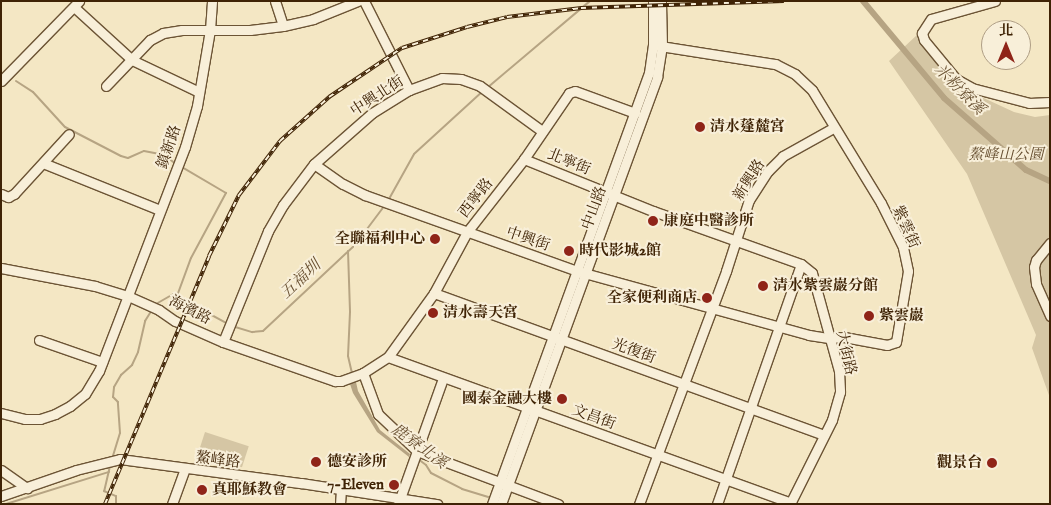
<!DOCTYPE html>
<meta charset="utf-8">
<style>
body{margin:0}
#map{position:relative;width:1051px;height:505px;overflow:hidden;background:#f4e7c4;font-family:"IM FELL English","Noto Serif TC",serif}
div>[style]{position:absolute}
.green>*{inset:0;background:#d5c6a4;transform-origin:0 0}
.water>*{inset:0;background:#b6a483}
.stream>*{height:2px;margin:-1px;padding:0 1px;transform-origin:1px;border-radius:1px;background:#b6a483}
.canal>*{height:6px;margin:-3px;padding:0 3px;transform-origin:3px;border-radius:3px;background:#b6a483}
.roads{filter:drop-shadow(1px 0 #6c5435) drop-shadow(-1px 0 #6c5435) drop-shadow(0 1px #6c5435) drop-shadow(0 -1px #6c5435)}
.minor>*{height:9px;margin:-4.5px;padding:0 4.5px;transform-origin:4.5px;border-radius:4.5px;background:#f8efd9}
.rail>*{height:4px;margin-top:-2px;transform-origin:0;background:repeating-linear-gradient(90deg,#f8efd9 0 5.5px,#3f2305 0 11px);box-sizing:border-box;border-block:1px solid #3f2305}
.dots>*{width:14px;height:14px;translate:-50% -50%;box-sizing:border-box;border:2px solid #f8efd9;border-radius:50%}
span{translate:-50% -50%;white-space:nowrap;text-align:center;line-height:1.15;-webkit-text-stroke:4px #f8efd9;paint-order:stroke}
.street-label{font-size:15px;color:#3f2305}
.poi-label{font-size:15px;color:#3f2305;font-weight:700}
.left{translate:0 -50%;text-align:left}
.right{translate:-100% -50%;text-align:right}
.park-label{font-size:15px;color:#644c2d;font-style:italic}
.water-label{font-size:16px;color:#695031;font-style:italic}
.frame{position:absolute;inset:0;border:2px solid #3f2305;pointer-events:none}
.north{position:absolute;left:981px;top:20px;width:50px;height:50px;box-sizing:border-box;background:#f8efd9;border:1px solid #ae9d84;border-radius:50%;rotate:0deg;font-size:14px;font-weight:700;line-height:20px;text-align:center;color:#3f2305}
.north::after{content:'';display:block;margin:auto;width:18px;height:22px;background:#8f2418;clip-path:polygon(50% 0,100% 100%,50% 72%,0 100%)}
</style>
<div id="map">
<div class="green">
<i style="clip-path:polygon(917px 35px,962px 88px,1014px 112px,1035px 117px,1050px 115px,1050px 398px,1032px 348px,1036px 335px,967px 174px,889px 61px)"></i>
<i style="left:205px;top:432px;width:46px;height:22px;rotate:18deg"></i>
</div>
<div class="water">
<i style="clip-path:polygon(356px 382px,358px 391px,380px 430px,410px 454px,409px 457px,377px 432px,353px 393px,350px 384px)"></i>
</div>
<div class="stream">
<i style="left:16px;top:81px;width:20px;rotate:33deg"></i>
<i style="left:33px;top:92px;width:47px;rotate:47.6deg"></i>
<i style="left:65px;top:127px;width:63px;rotate:27.4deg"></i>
<i style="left:121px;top:156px;width:7px;rotate:16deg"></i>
<i style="left:128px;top:158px;width:17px;rotate:-24deg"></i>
<i style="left:144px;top:151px;width:20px;rotate:11deg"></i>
<i style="left:164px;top:155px;width:15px;rotate:37deg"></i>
<i style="left:487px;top:88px;width:135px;rotate:-40.2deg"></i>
<i style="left:389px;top:199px;width:51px;rotate:-60.9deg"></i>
<i style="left:414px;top:154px;width:93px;rotate:-42.4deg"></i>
<i style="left:348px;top:251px;width:61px;rotate:88.1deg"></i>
<i style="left:350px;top:312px;width:44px;rotate:92.6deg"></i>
<i style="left:348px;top:356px;width:17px;rotate:77deg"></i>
<i style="left:177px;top:296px;width:40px;rotate:-69.8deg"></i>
<i style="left:191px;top:258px;width:74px;rotate:-61.7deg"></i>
<i style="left:226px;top:193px;width:53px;rotate:-149.6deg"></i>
<i style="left:156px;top:304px;width:20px;rotate:-30deg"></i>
<i style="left:173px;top:294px;width:63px;rotate:28.6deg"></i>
<i style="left:232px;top:326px;width:21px;rotate:17deg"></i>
<i style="left:252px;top:332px;width:11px;rotate:-5deg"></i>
<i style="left:263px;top:331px;width:126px;rotate:-43.1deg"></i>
<i style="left:355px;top:245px;width:50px;rotate:-53.1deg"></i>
<i style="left:112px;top:459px;width:27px;rotate:-73deg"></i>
<i style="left:120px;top:433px;width:31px;rotate:-94deg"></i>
<i style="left:118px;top:402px;width:7px;rotate:-135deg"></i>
<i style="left:113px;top:397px;width:10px;rotate:-84deg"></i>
<i style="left:114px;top:387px;width:14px;rotate:-60deg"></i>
<i style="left:121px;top:375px;width:15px;rotate:-42deg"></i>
<i style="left:132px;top:365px;width:14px;rotate:-65deg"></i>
<i style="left:138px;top:352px;width:32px;rotate:-77deg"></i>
<i style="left:145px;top:321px;width:13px;rotate:-58deg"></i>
<i style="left:418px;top:459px;width:10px;rotate:37deg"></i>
<i style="left:426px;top:465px;width:9px;rotate:58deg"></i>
<i style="left:431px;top:473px;width:35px;rotate:27deg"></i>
<i style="left:462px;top:489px;width:30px;rotate:17deg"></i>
<i style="left:110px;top:466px;width:26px;rotate:103deg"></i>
<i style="left:104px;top:491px;width:13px;rotate:23deg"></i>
<i style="left:116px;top:496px;width:8px;rotate:90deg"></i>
<i style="left:6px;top:504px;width:108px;rotate:-17.3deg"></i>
</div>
<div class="canal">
<i style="left:863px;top:1px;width:126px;rotate:50.1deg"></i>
<i style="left:944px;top:98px;width:109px;rotate:41.3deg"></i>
<i style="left:1026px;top:170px;width:26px;rotate:25deg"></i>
</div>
<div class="roads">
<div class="minor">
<i style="left:275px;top:1px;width:26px;rotate:72deg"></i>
<i style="left:364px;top:1px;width:100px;rotate:63.2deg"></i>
<i style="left:995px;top:1px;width:66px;rotate:164.3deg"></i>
<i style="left:931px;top:19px;width:17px;rotate:123deg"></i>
<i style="left:922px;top:33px;width:7px;rotate:74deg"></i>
<i style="left:924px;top:40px;width:50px;rotate:50.6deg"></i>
<i style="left:956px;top:79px;width:18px;rotate:29deg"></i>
<i style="left:972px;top:88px;width:59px;rotate:14.7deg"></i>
<i style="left:1029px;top:103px;width:21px;rotate:-3deg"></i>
<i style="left:74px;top:7px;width:79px;rotate:42.4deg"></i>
<i style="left:132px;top:60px;width:74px;rotate:25.5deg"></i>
<i style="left:1px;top:81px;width:112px;rotate:-45.7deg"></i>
<i style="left:106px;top:86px;width:64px;rotate:-46.3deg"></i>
<i style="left:150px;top:40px;width:15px;rotate:-28deg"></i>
<i style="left:163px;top:33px;width:19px;rotate:-9deg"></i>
<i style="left:182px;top:30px;width:68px"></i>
<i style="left:250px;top:30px;width:33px;rotate:-7deg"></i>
<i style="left:283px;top:26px;width:31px;rotate:-13deg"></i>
<i style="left:313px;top:19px;width:48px;rotate:-21.8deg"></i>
<i style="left:524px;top:159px;width:139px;rotate:22deg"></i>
<i style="left:653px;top:211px;width:157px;rotate:19.7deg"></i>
<i style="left:801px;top:264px;width:14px;rotate:39deg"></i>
<i style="left:812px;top:273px;width:102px;rotate:74.6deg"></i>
<i style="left:839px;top:371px;width:21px;rotate:87deg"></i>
<i style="left:840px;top:392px;width:29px;rotate:106deg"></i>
<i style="left:832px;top:420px;width:94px;rotate:116.6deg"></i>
<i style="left:43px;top:163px;width:126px;rotate:21.9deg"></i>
<i style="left:314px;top:164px;width:35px;rotate:35deg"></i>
<i style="left:343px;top:184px;width:25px;rotate:27deg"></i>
<i style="left:365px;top:195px;width:225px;rotate:19.7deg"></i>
<i style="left:577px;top:271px;width:241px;rotate:15.4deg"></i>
<i style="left:809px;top:335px;width:20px;rotate:9deg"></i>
<i style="left:829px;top:338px;width:15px;rotate:-4deg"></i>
<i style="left:844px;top:337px;width:44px;rotate:10.5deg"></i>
<i style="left:887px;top:345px;width:9px;rotate:-18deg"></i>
<i style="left:896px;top:342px;width:72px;rotate:-80.4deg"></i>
<i style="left:908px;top:271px;width:25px;rotate:-102deg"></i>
<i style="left:903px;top:247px;width:49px;rotate:-116.6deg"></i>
<i style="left:881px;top:203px;width:132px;rotate:-121.4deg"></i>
<i style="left:812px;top:90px;width:23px;rotate:-137deg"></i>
<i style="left:795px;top:74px;width:22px;rotate:-153deg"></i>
<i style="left:775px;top:64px;width:123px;rotate:-171.1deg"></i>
<i style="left:1px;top:194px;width:8px;rotate:23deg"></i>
<i style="left:8px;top:197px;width:7px;rotate:-27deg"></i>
<i style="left:14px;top:194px;width:81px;rotate:-47.5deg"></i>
<i style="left:1050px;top:243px;width:22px;rotate:129deg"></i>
<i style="left:1036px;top:260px;width:7px;rotate:106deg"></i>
<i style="left:1034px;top:267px;width:17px;rotate:83deg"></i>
<i style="left:1036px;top:284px;width:35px;rotate:66deg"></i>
<i style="left:1px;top:268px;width:96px;rotate:10.8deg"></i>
<i style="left:95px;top:286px;width:34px;rotate:17deg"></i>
<i style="left:128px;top:296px;width:34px;rotate:24deg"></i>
<i style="left:159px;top:310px;width:19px;rotate:35deg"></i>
<i style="left:175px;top:321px;width:52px;rotate:23.6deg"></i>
<i style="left:223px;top:342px;width:119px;rotate:19.2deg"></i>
<i style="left:335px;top:381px;width:6px"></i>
<i style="left:341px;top:381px;width:23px;rotate:-20deg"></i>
<i style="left:363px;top:373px;width:30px;rotate:-33deg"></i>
<i style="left:388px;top:357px;width:79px;rotate:-54.3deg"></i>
<i style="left:434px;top:293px;width:69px;rotate:-61.6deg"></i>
<i style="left:467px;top:232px;width:93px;rotate:-52deg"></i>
<i style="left:524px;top:159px;width:80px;rotate:-55.7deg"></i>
<i style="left:569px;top:93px;width:6px;rotate:-18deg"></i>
<i style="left:575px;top:91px;width:64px;rotate:20.1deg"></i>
<i style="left:434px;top:293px;width:415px;rotate:20deg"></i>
<i style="left:39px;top:340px;width:67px;rotate:19.2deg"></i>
<i style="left:223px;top:342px;width:120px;rotate:-67.9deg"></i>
<i style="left:268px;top:231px;width:30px;rotate:-60deg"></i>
<i style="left:283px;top:205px;width:51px;rotate:-52.9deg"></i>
<i style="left:314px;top:164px;width:77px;rotate:-41.3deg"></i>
<i style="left:372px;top:113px;width:44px;rotate:-31.9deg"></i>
<i style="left:409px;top:90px;width:35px;rotate:-20deg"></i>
<i style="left:442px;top:78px;width:19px;rotate:3deg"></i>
<i style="left:461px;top:79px;width:20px;rotate:20deg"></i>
<i style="left:480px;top:86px;width:77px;rotate:36deg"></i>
<i style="left:388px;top:357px;width:429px;rotate:19.9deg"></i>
<i style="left:363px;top:373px;width:44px;rotate:69.9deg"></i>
<i style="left:378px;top:414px;width:54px;rotate:43.5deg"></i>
<i style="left:417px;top:451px;width:151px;rotate:20.6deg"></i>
<i style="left:1px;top:413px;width:25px;rotate:14deg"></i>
<i style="left:25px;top:419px;width:15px"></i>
<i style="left:40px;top:419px;width:16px;rotate:-18deg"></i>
<i style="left:55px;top:414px;width:17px;rotate:-28deg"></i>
<i style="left:70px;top:406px;width:19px;rotate:-39deg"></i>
<i style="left:85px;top:394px;width:27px;rotate:-59deg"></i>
<i style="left:99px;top:371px;width:240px;rotate:-69deg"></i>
<i style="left:185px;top:147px;width:43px;rotate:-73.7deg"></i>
<i style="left:197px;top:106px;width:77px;rotate:-80.3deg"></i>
<i style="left:210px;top:30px;width:29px;rotate:-86deg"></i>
<i style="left:1px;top:470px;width:32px;rotate:35deg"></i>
<i style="left:1px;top:496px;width:79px;rotate:-19.1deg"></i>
<i style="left:76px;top:470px;width:45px;rotate:-14deg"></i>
<i style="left:120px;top:459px;width:183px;rotate:7.6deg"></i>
<i style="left:301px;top:483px;width:138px;rotate:8.8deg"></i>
<i style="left:172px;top:504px;width:37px;rotate:-70deg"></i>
<i style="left:340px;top:504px;width:14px;rotate:-86deg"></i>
<i style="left:398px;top:504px;width:134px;rotate:-70.3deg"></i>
<i style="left:492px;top:504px;width:459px;rotate:-70deg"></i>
<i style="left:649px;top:73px;width:28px;rotate:-82deg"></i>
<i style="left:653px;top:45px;width:44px;rotate:-90deg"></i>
<i style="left:501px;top:504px;width:455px;rotate:-69.9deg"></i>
<i style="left:657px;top:77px;width:31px;rotate:-81deg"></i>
<i style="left:662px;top:46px;width:45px;rotate:-91.3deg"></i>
<i style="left:639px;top:504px;width:249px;rotate:-69.5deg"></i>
<i style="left:726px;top:271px;width:75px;rotate:-72.1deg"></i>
<i style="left:749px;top:200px;width:35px;rotate:-57deg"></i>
<i style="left:768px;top:171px;width:21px;rotate:-45deg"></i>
<i style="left:783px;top:156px;width:57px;rotate:-29.2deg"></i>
<i style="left:717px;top:504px;width:254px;rotate:-70.7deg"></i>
</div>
</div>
<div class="rail">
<i style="left:105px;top:504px;width:269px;rotate:-67.2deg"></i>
<i style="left:209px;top:256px;width:68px;rotate:-63.8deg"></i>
<i style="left:239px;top:195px;width:68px;rotate:-52.8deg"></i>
<i style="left:280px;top:141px;width:66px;rotate:-41.9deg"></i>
<i style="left:329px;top:97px;width:88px;rotate:-33.9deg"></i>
<i style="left:402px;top:48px;width:68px;rotate:-17.9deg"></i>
<i style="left:467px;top:27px;width:41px;rotate:-14deg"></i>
<i style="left:507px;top:17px;width:75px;rotate:-6.9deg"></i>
<i style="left:581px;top:8px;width:203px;rotate:-2deg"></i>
</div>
<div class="dots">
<i style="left:700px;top:127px;background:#8f2418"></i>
<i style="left:653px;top:221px;background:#8f2418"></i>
<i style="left:435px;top:239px;background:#8f2418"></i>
<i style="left:569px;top:251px;background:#8f2418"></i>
<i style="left:763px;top:286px;background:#8f2418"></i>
<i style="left:707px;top:298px;background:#8f2418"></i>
<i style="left:433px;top:313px;background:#8f2418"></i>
<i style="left:869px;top:316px;background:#8f2418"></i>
<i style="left:562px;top:399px;background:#8f2418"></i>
<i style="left:316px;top:462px;background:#8f2418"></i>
<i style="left:992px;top:463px;background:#8f2418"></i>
<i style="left:394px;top:485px;background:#8f2418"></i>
<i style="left:202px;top:490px;background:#8f2418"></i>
</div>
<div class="street-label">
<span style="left:377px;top:96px;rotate:-33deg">中興北街</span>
<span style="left:169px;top:147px;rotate:-71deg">鎮新路</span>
<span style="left:569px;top:162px;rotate:22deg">北寧街</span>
<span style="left:749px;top:180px;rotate:-57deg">新興路</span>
<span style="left:476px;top:198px;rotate:-52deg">西寧路</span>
<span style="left:594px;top:208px;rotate:-70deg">中山路</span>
<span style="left:906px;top:227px;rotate:66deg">紫雲街</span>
<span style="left:528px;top:239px;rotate:19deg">中興街</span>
<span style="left:190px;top:310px;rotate:27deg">海濱路</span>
<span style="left:634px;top:351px;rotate:20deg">光復街</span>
<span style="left:846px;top:353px;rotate:77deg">大街路</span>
<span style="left:594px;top:417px;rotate:20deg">文昌街</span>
<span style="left:218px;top:460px;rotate:7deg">鰲峰路</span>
</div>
<div class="poi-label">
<span class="left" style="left:710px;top:127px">清水蓬麓宮</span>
<span class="left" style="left:664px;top:221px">康庭中醫診所</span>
<span class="right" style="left:425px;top:239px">全聯福利中心</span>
<span class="left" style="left:579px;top:251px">時代影城2館</span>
<span class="left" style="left:773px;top:286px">清水紫雲巖分館</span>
<span class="right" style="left:697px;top:298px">全家便利商店</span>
<span class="left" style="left:443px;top:313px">清水壽天宮</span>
<span class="left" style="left:879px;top:316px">紫雲巖</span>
<span class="right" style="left:552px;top:399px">國泰金融大樓</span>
<span class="left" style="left:327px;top:462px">德安診所</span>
<span class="right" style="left:982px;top:463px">觀景台</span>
<span class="right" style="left:384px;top:485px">7-Eleven</span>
<span class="left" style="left:212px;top:490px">真耶穌教會</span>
</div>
<div class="park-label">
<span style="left:1006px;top:155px">鰲峰山公園</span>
</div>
<div class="water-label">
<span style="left:959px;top:90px;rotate:45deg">米粉寮溪</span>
<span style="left:301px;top:280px;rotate:-43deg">五福圳</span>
<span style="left:419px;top:447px;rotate:36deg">鹿寮北溪</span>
</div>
<div class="frame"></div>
<div class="north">北</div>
</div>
